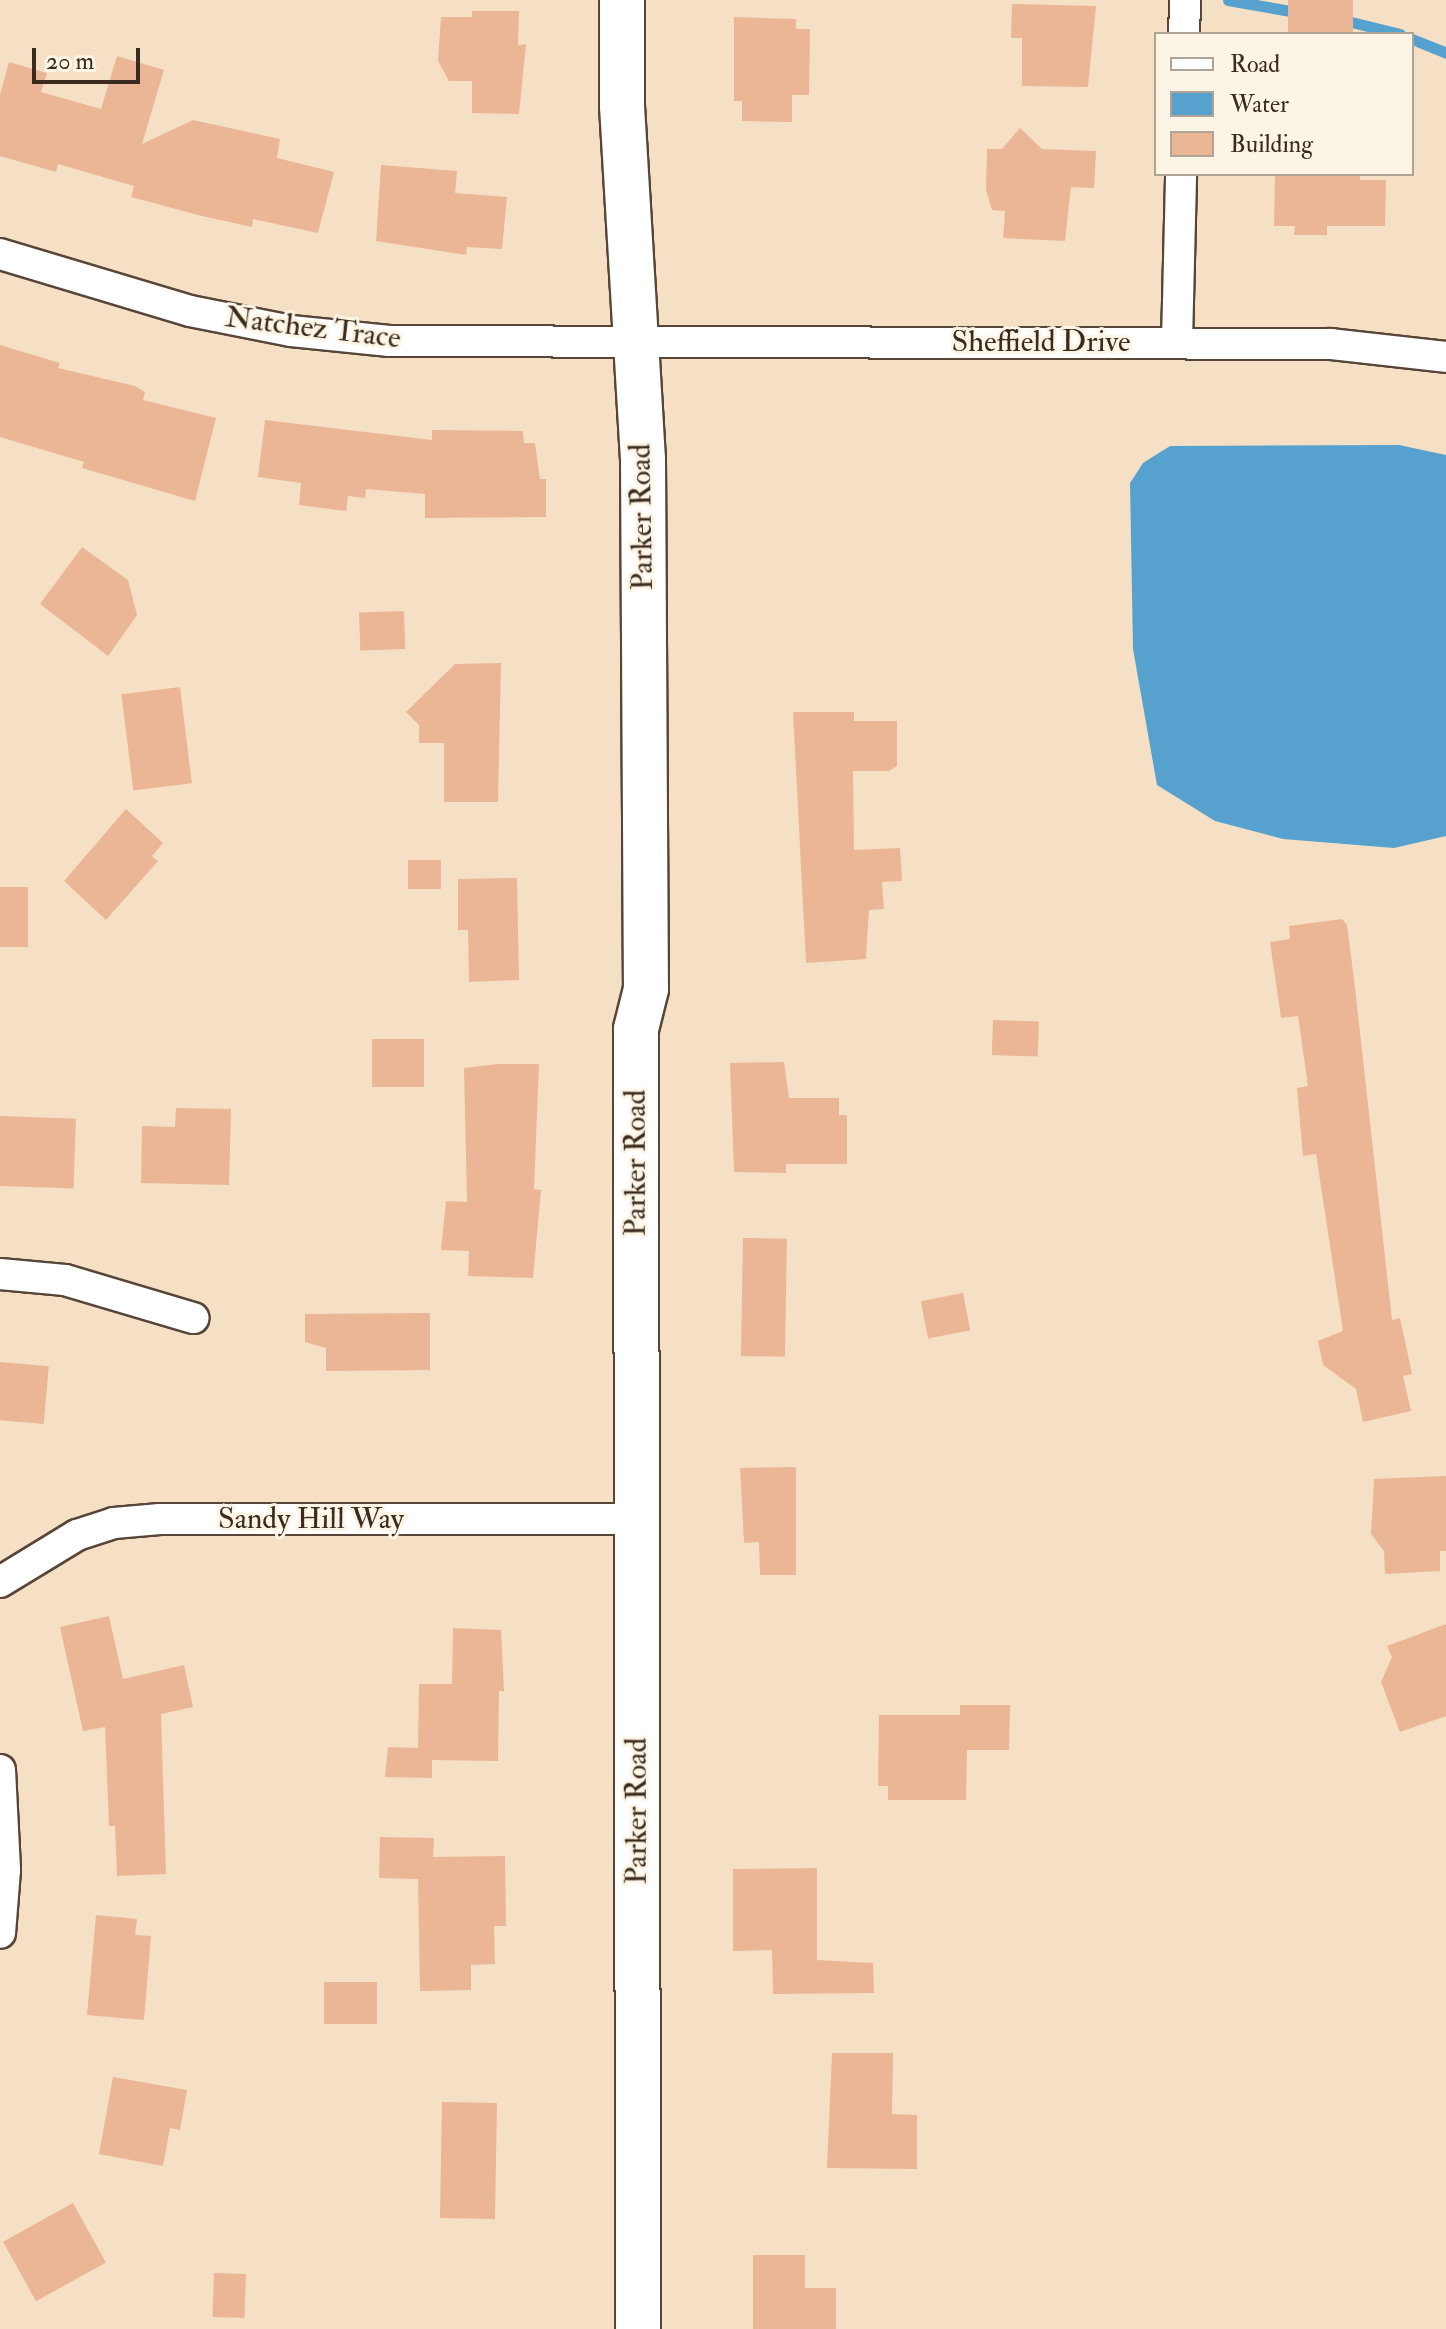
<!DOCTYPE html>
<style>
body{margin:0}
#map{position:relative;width:1446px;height:2329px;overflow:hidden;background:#f5e0c5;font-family:"IM FELL Double Pica",serif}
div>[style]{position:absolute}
.water>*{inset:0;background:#57a1cf}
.stream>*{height:11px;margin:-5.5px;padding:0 5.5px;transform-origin:5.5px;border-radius:5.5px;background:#57a1cf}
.building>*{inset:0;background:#eab696;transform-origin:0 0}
.roads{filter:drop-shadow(2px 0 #574537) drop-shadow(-2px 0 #574537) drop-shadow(0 2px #574537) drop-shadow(0 -2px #574537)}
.street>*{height:30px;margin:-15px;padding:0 15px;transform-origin:15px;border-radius:15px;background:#fff}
.secondary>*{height:44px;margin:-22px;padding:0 22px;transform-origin:22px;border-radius:22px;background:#fff}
span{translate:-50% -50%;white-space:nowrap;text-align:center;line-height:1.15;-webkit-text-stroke:6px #fcf5e5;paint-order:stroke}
.street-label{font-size:30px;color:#3b2a1e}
.legend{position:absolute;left:1154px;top:32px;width:260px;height:144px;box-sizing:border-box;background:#fcf5e5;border:2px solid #afa495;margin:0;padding:10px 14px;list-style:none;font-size:24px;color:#3b2a1e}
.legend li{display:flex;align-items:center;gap:16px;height:40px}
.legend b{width:40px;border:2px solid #afa495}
.scale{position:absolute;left:32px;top:48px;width:108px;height:36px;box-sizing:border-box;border:4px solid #3b2a1e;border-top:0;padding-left:10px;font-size:24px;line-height:28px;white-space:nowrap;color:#3b2a1e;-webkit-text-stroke:6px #fcf5e5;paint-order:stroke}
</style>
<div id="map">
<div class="water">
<i style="clip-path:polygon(1399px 445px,1446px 455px,1446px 836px,1394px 848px,1283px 839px,1215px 821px,1157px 785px,1133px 649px,1130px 483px,1143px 463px,1170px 446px)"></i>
</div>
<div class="stream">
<i style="left:1228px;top:0;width:75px;rotate:10deg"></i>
<i style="left:1339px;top:19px;width:63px;rotate:13.8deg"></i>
<i style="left:1412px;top:39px;width:37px;rotate:22deg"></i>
</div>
<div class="building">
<i style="left:1288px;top:0;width:65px;height:34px"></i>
<i style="clip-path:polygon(1012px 4px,1096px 6px,1088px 87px,1022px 86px,1022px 38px,1011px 38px)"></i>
<i style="clip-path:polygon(472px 11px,519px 11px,518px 45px,526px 44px,519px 114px,472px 113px,472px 81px,449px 81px,438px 61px,441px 17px,472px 17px)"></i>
<i style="clip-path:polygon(734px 17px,796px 19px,796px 29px,810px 29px,809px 95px,792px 95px,792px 122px,742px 121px,742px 101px,734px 101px)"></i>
<i style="clip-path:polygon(117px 56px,164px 70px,142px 144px,193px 120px,280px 139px,277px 158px,334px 172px,318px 233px,253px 219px,252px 227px,202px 216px,131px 197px,134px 186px,58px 164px,56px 172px,0 156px,0 95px,9px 62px,47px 73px,41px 92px,101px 109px)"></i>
<i style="clip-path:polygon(1020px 128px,1042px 149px,1096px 151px,1094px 188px,1071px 187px,1065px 241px,1003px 238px,1005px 211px,992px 210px,986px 190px,987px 149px,1002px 149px)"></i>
<i style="clip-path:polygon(381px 165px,457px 171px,455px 193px,507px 197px,502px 249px,467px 247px,466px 255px,376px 241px)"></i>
<i style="clip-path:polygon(1275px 174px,1360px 174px,1360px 180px,1386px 180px,1385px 226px,1327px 226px,1327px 235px,1294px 235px,1295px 226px,1274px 226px)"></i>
<i style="clip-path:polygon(0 345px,60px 363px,58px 368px,135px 386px,145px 392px,143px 400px,216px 418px,195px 501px,82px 468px,84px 462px,0 437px)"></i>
<i style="clip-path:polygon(265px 420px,432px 440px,432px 430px,523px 431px,524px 443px,535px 443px,540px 479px,546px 479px,546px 517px,425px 518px,425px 494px,366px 489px,365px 498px,348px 496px,346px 511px,299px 505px,301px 483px,258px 477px)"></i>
<i style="clip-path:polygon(82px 547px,128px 580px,137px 615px,108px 656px,40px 604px)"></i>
<i style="left:404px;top:611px;width:38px;height:45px;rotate:88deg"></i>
<i style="clip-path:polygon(501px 663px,498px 802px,444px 802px,444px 743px,419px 743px,419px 725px,406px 712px,455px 664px)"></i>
<i style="left:180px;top:687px;width:97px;height:59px;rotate:83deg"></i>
<i style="clip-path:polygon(793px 712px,854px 712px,854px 721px,897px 721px,897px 766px,889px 771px,853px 771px,854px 850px,900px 848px,902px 881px,882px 882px,884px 909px,869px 910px,866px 959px,806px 963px)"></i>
<i style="clip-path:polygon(126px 809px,163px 843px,152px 856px,158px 861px,106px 920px,64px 881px)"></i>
<i style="left:408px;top:860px;width:33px;height:29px"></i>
<i style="clip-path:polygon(517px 878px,519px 980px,469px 982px,468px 930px,458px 930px,458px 879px)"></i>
<i style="left:0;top:887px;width:28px;height:60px"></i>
<i style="clip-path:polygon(1342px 919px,1347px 925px,1354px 979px,1392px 1320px,1400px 1318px,1412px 1374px,1403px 1376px,1411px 1411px,1363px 1422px,1356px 1389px,1323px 1365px,1318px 1341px,1343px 1331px,1316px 1154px,1303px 1156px,1297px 1088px,1308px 1086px,1298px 1016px,1281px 1018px,1270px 942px,1290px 939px,1289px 926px)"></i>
<i style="left:993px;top:1020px;width:46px;height:35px;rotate:2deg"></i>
<i style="left:372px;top:1039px;width:52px;height:48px"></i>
<i style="clip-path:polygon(784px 1062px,789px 1098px,839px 1098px,839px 1115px,847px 1115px,847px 1164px,786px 1164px,786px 1173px,734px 1172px,730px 1063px)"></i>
<i style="clip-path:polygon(498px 1064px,539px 1064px,534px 1189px,541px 1190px,533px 1278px,468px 1276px,469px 1251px,441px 1250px,446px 1201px,467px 1202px,464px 1068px)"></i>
<i style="clip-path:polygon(176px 1108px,231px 1109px,229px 1185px,141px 1183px,142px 1126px,175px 1127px)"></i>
<i style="left:0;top:1116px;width:76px;height:70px;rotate:2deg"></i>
<i style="left:743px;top:1238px;width:44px;height:118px;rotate:1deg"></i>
<i style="left:963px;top:1293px;width:38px;height:43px;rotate:79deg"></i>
<i style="clip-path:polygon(430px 1313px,430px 1370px,326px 1371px,326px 1348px,305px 1342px,305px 1314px)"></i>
<i style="left:0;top:1362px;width:49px;height:58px;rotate:5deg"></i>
<i style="clip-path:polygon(796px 1467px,796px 1575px,760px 1575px,759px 1542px,744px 1543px,740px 1468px)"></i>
<i style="clip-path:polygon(1446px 1476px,1446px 1551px,1440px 1551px,1440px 1571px,1385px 1574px,1384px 1551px,1371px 1534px,1374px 1479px)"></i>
<i style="clip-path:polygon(109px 1616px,123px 1679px,184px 1665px,193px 1707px,161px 1714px,166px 1874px,117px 1876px,115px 1826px,109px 1826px,105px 1727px,83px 1731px,60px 1627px)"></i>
<i style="clip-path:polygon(1446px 1624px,1446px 1716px,1400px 1732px,1381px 1682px,1392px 1657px,1387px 1646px)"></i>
<i style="clip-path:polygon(453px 1628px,501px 1630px,504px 1691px,499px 1691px,498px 1761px,432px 1760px,432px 1778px,385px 1777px,388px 1747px,418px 1748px,419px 1684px,452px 1684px)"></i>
<i style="clip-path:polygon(960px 1705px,1010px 1705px,1009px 1750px,967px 1750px,966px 1800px,888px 1800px,888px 1786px,878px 1786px,879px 1715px,960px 1715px)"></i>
<i style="clip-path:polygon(380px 1837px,434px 1838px,433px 1857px,505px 1856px,506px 1926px,494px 1926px,495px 1964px,471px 1965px,471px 1990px,420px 1991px,418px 1879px,379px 1878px)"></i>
<i style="clip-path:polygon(817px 1868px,817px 1960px,873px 1963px,874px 1993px,773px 1994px,772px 1950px,733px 1951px,733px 1869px)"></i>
<i style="clip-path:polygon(96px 1915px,137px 1919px,135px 1935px,151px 1936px,144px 2020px,87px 2015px)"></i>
<i style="left:324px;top:1982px;width:53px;height:42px"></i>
<i style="clip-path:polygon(832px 2053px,893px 2053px,892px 2114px,917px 2115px,917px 2169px,827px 2168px)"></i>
<i style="clip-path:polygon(113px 2077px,187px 2090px,180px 2130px,170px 2128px,163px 2166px,99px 2154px)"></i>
<i style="left:442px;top:2102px;width:55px;height:116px;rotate:1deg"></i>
<i style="left:73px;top:2203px;width:68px;height:80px;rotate:61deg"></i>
<i style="clip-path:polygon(753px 2255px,805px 2255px,805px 2288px,836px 2288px,836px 2329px,753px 2329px)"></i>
<i style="left:214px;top:2273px;width:32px;height:44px;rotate:2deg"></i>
</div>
<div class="roads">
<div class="street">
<i style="left:1184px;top:34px;width:34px;rotate:-88deg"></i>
<i style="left:0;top:254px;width:198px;rotate:16.7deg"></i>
<i style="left:190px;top:311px;width:103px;rotate:11.2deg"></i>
<i style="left:291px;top:331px;width:99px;rotate:5.8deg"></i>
<i style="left:389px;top:341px;width:942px;rotate:0.18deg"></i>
<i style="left:1331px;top:344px;width:116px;rotate:6.4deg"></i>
<i style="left:1177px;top:342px;width:168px;rotate:-88.6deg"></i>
<i style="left:0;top:1274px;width:65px;rotate:5.3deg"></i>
<i style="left:65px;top:1280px;width:134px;rotate:16.5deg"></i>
<i style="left:0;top:1582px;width:90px;rotate:-31.4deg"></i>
<i style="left:77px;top:1535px;width:39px;rotate:-18deg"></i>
<i style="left:114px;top:1523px;width:46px;rotate:-5deg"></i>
<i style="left:160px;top:1519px;width:476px"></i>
<i style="left:0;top:1770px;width:100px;rotate:87.1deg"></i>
<i style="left:5px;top:1870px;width:63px;rotate:94.5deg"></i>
</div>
<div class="secondary">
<i style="left:622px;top:0;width:106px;rotate:90deg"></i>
<i style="left:622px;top:106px;width:355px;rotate:86.6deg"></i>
<i style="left:643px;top:460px;width:529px;rotate:89.68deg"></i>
<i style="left:646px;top:989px;width:41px;rotate:104deg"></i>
<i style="left:636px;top:1029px;width:1300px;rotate:89.91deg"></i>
</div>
</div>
<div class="street-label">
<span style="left:313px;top:328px;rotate:7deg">Natchez Trace</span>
<span style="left:1041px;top:342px">Sheffield Drive</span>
<span style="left:642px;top:517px;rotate:-91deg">Parker Road</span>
<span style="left:636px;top:1163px;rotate:-90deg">Parker Road</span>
<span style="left:311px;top:1519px">Sandy Hill Way</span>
<span style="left:637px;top:1811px;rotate:-90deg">Parker Road</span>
</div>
<ul class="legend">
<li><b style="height:10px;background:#fff"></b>Road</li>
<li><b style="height:22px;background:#57a1cf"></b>Water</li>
<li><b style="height:22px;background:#eab696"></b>Building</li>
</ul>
<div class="scale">20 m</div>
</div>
